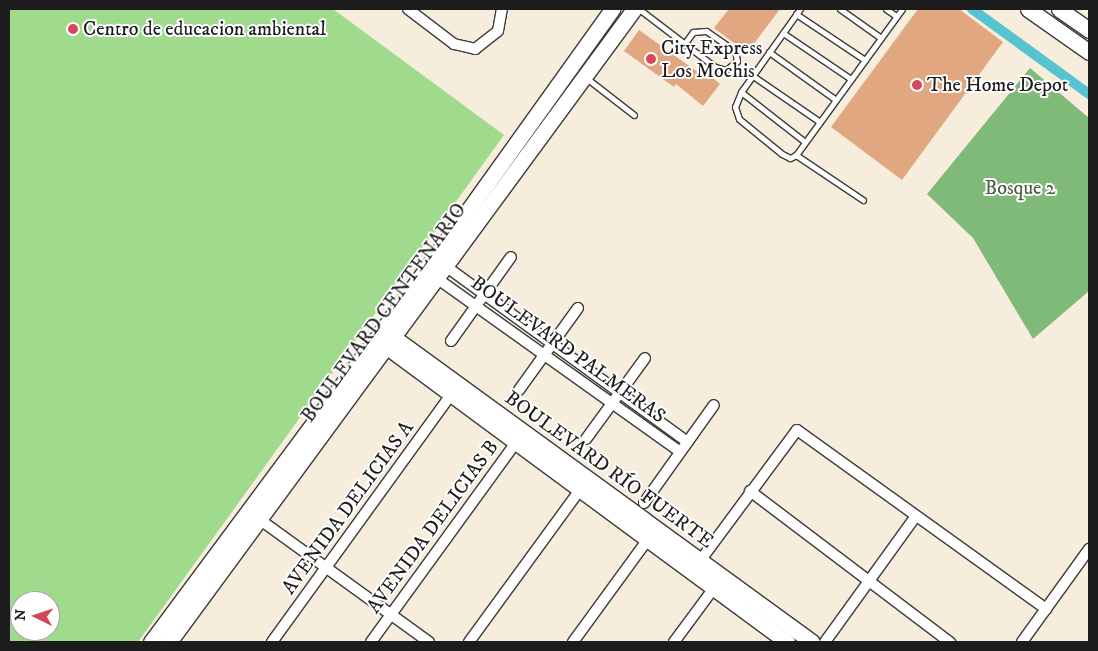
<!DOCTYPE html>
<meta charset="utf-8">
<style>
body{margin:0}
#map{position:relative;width:1098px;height:651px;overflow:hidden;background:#f7eddc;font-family:"IM FELL DW Pica",serif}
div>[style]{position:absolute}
.green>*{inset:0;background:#a0da8c}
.forest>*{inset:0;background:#80ba78}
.canal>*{height:10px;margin:-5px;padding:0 5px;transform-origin:5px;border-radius:5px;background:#57c3d0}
.building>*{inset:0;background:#e0a781}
.roads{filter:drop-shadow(1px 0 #3d3b39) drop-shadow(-1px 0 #3d3b39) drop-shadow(0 1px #3d3b39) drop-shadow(0 -1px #3d3b39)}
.lane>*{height:5px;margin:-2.5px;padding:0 2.5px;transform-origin:2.5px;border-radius:2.5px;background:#fff}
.street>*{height:10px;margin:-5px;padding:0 5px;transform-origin:5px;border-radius:5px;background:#fff}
.secondary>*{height:15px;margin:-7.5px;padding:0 7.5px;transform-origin:7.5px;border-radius:7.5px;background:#fff}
.dots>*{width:14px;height:14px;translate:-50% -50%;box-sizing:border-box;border:2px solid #fff;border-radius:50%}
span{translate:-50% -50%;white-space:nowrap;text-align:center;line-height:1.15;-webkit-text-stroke:4px #fff;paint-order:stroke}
.poi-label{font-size:20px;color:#1c1c1c}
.left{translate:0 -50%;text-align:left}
.park-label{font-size:20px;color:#4a5e43}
.street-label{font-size:20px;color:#1c1c1c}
.frame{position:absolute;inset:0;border:10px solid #1c1c1c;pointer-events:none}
.north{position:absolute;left:10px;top:591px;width:50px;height:50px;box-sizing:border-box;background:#fff;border:1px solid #a4a4a4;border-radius:50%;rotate:274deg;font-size:14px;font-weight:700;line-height:20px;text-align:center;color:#1c1c1c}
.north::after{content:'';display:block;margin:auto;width:18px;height:22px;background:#d1495b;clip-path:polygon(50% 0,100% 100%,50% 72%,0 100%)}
</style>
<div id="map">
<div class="green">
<i style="clip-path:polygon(evenodd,9px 9px,333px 9px,504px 135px,138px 642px,9px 642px,9px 9px,20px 601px,50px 601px,50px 631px,20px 631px,20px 601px)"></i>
</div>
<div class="forest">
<i style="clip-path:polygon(1030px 68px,1089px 118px,1089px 291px,1033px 339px,973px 238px,927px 194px)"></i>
</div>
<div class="canal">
<i style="left:972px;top:9px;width:145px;rotate:36deg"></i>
</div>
<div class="building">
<i style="clip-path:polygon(729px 9px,780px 9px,747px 53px,714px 28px)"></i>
<i style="clip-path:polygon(918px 9px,959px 9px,1003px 42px,902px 180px,831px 127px)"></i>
<i style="clip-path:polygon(639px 30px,699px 73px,702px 69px,720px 84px,703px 106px,676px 84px,674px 87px,624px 51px)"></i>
</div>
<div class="roads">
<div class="lane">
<i style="left:639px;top:9px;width:96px;rotate:37.3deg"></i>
<i style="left:715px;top:67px;width:11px;rotate:15deg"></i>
<i style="left:726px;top:70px;width:14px;rotate:-39deg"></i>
<i style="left:737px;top:61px;width:10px;rotate:-101deg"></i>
<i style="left:735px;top:51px;width:35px;rotate:-145deg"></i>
<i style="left:706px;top:31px;width:13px;rotate:176deg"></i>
<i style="left:693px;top:32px;width:14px;rotate:126deg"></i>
<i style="left:840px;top:9px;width:50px;rotate:35.3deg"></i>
<i style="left:886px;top:9px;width:12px;rotate:35deg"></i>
<i style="left:796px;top:14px;width:83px;rotate:33.7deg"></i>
<i style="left:783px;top:33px;width:82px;rotate:34.1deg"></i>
<i style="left:769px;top:52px;width:82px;rotate:35.6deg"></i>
<i style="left:753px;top:76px;width:81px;rotate:34.5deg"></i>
<i style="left:585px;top:77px;width:62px;rotate:37.8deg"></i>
<i style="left:741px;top:92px;width:81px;rotate:38deg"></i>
<i style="left:796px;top:155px;width:7px;rotate:153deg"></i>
<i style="left:790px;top:158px;width:9px;rotate:-153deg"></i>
<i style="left:782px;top:154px;width:55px;rotate:-140.9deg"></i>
<i style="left:739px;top:119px;width:13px;rotate:-108deg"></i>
<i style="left:735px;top:107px;width:16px;rotate:-68deg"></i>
<i style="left:741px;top:92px;width:102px;rotate:-54.6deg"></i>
<i style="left:863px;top:200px;width:81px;rotate:-146.1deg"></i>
<i style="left:796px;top:155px;width:180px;rotate:-54deg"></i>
</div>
<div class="street">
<i style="left:408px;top:9px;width:58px;rotate:37.3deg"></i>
<i style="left:454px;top:44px;width:22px;rotate:13deg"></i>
<i style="left:475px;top:49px;width:29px;rotate:-38deg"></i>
<i style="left:498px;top:31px;width:22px;rotate:-80deg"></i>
<i style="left:444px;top:265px;width:301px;rotate:36deg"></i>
<i style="left:435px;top:277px;width:301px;rotate:35.5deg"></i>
<i style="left:451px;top:341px;width:103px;rotate:-54.5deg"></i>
<i style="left:519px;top:390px;width:101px;rotate:-54.3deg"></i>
<i style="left:586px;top:439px;width:100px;rotate:-53.9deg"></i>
<i style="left:750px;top:491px;width:251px;rotate:37.1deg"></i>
<i style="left:644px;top:503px;width:120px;rotate:-54.5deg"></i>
<i style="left:259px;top:519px;width:210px;rotate:35.9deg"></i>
<i style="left:700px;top:561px;width:163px;rotate:-53.5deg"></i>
<i style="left:797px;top:430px;width:307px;rotate:35.7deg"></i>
<i style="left:272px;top:642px;width:305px;rotate:-54.1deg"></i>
<i style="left:371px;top:642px;width:252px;rotate:-54deg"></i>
<i style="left:469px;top:642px;width:188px;rotate:-53.9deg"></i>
<i style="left:573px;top:642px;width:132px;rotate:-53.9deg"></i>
<i style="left:674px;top:642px;width:67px;rotate:-53.5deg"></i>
<i style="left:825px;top:642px;width:154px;rotate:-54.2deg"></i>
<i style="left:1022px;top:642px;width:115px;rotate:-54.2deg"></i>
</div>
<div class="secondary">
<i style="left:1028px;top:9px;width:75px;rotate:35.2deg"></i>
<i style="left:1059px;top:9px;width:37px;rotate:35deg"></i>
<i style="left:385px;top:331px;width:528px;rotate:36.07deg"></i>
<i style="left:379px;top:341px;width:507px;rotate:36.42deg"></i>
<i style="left:151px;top:642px;width:377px;rotate:-53.4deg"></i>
<i style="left:376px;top:339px;width:406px;rotate:-54.4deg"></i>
<i style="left:169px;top:642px;width:785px;rotate:-53.7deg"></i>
</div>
</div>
<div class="dots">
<i style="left:73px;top:29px;background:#d1495b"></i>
<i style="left:651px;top:59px;background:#d1495b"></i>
<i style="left:917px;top:85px;background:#d1495b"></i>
</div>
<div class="poi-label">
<span class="left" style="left:83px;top:29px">Centro de educacion ambiental</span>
<span class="left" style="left:661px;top:60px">City Express<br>Los Mochis</span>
<span class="left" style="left:927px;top:85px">The Home Depot</span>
</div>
<div class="park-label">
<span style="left:1020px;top:188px">Bosque 2</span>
</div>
<div class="street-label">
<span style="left:384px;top:313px;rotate:-54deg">BOULEVARD CENTENARIO</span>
<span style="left:568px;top:350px;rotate:36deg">BOULEVARD PALMERAS</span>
<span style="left:609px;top:470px;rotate:36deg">BOULEVARD RÍO FUERTE</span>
<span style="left:348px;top:508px;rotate:-54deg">AVENIDA DELICIAS A</span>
<span style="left:433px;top:527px;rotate:-54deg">AVENIDA DELICIAS B</span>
</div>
<div class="frame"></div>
<div class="north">N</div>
</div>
